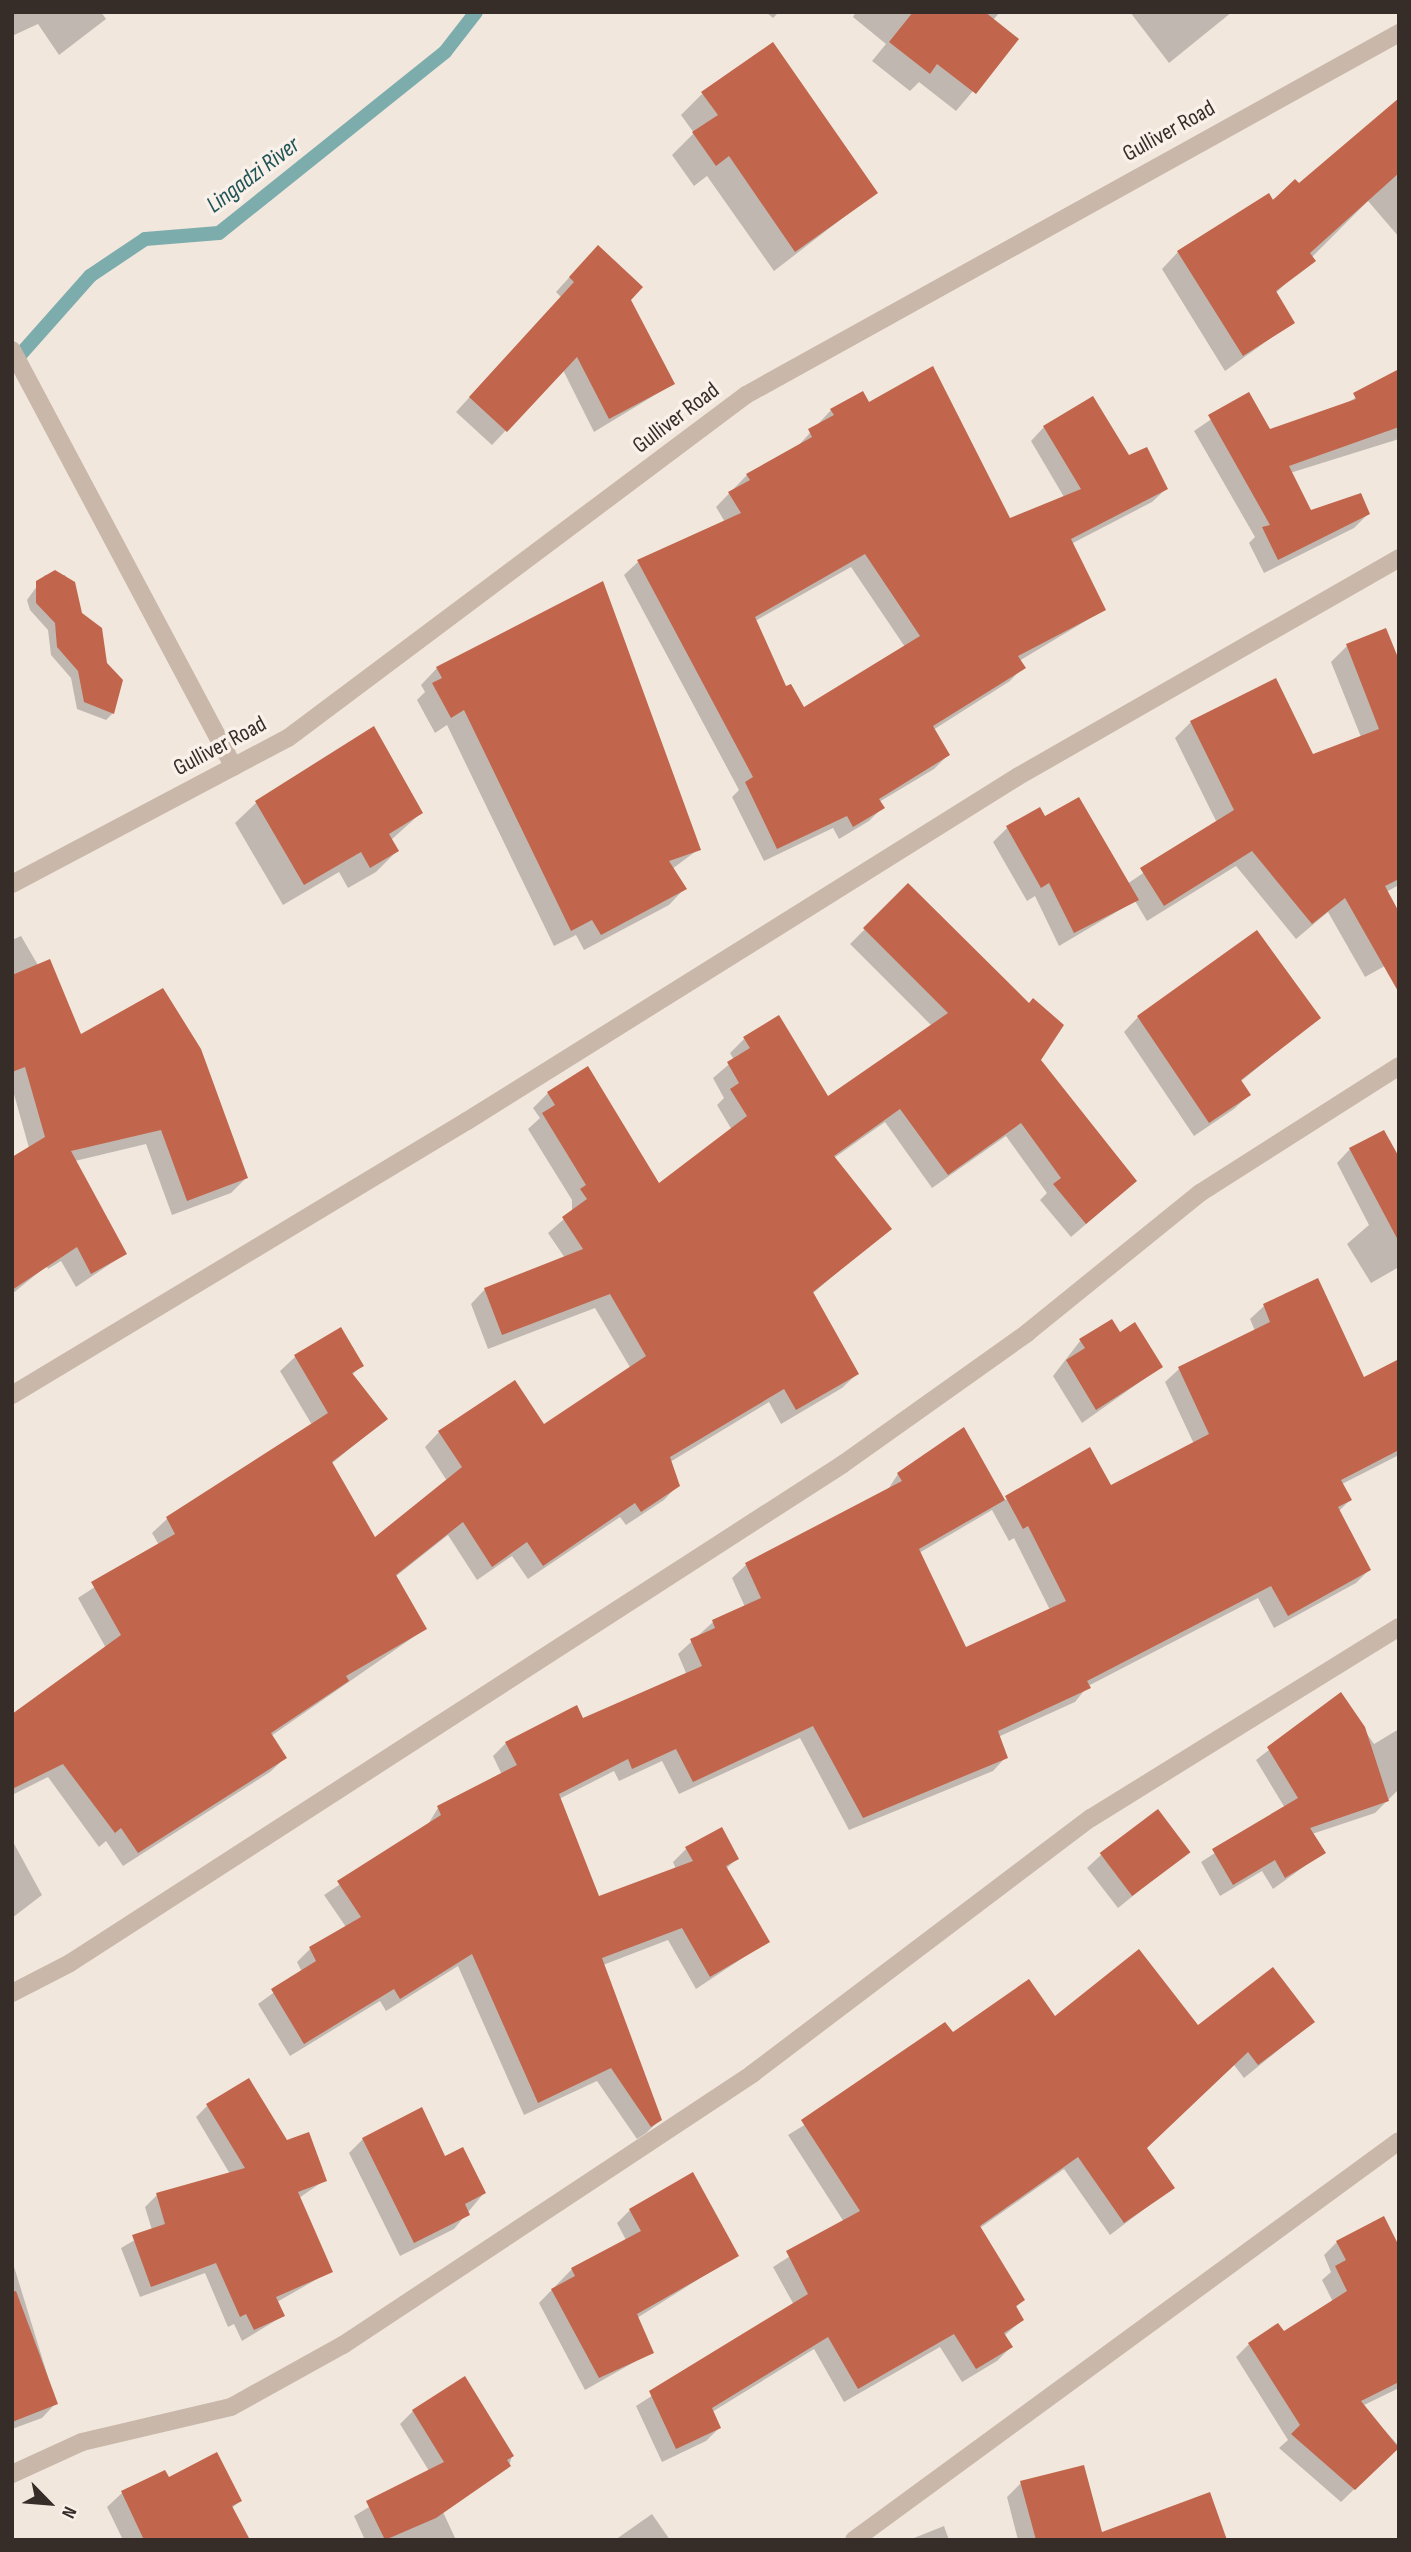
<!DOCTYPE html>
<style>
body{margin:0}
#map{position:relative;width:1411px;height:2552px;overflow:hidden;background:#f1e7dd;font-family:"Sofia Sans Condensed",sans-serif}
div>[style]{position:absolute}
.shadow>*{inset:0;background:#0003}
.stream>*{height:14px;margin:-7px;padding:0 7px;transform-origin:7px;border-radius:7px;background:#7dacad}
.building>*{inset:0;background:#c1664c;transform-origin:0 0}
.street>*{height:18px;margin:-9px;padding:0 9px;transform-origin:9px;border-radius:9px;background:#c9b7a9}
span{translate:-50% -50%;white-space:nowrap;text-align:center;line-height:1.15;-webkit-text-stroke:7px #f9f1e9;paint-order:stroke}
.street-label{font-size:23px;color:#362d29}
.water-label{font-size:24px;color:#205456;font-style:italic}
.frame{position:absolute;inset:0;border:14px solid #362d29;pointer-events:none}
.north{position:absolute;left:14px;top:2468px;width:70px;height:70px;-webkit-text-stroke:5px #f9f1e9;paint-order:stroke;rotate:115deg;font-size:19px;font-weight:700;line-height:28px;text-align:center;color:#362d29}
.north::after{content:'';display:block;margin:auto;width:24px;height:32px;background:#362d29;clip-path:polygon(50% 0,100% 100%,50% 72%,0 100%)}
</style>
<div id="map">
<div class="shadow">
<i style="clip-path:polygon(12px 12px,101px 12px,106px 19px,59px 55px,38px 24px,12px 36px)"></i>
<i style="clip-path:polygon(766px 12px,779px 12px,773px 18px)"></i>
<i style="clip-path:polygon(856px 12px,1000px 12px,993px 20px,1017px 39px,956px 111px,919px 82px,910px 91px,872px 61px,886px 44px,853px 17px)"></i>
<i style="clip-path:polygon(1130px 12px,1232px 12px,1169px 63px)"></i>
<i style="clip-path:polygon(702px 94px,875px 193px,774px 271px,707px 176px,694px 186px,672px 155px,694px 133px,681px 115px)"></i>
<i style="clip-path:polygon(1399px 100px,1399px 237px,1368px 201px,1275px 294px,1293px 322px,1225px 371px,1162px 269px,1178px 252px,1298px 185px)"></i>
<i style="clip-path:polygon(584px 261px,629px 300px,673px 384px,594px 432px,563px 370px,492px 445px,456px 412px,561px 297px,556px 292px)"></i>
<i style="clip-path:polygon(1399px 371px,1399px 439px,1290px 473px,1310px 512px,1368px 514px,1354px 528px,1264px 573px,1249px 543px,1255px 537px,1194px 431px,1248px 394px,1269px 431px,1342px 406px)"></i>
<i style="clip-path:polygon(evenodd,868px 404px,1009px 521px,1064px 497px,1031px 441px,1044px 427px,1128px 457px,1166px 489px,1152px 502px,1071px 544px,1104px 610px,1019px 661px,1023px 667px,1010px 681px,933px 730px,948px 755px,934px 769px,879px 802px,883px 807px,869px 821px,839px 839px,833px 828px,764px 861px,732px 797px,739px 790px,624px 575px,638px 562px,725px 522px,716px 507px,747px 475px,797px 447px,831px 410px,868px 404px,851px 567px,905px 647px,803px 710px,786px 689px,755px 621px,851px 567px)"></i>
<i style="clip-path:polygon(45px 575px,65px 575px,113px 713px,106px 720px,77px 709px,71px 678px,51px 655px,48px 630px,30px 610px,27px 600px)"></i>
<i style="clip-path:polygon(1347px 646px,1399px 665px,1399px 885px,1386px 892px,1399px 958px,1365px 977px,1328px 912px,1296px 939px,1236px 866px,1147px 921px,1135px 901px,1059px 946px,1035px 896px,1027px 901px,993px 842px,1007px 828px,1044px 819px,1127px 884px,1217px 823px,1175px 738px,1191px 722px,1312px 756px,1361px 737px,1331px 662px)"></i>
<i style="clip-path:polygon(437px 668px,699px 849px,672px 869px,685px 888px,669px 905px,584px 950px,576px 935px,554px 946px,447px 725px,435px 733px,417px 700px,425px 692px,421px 685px)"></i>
<i style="clip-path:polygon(257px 802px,421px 813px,391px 840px,397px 851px,376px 872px,348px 888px,339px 872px,283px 905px,235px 823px)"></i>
<i style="clip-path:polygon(908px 886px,1039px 1060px,1120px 1195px,1071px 1237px,1040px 1200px,1047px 1193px,1006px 1136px,932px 1188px,885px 1122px,834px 1158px,889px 1228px,812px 1294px,857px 1374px,842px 1388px,781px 1424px,769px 1402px,670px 1462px,678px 1485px,664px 1500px,626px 1525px,620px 1517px,528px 1579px,512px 1556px,477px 1580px,448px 1535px,395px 1577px,425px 1629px,271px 1736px,285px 1758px,270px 1772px,123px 1866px,106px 1841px,99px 1847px,48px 1777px,12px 1795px,12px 1716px,106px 1648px,78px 1598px,159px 1545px,152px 1533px,167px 1519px,312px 1425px,280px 1371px,295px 1357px,340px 1329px,362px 1365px,352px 1375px,386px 1419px,331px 1464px,374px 1539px,447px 1481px,425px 1447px,439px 1432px,544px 1427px,631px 1369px,595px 1308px,488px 1349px,471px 1304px,485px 1289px,565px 1258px,548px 1233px,572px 1212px,572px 1200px,528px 1129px,540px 1118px,533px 1108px,548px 1093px,659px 1185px,732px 1130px,717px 1105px,724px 1098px,713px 1078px,734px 1060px,730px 1053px,744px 1039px,827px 1098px,932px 1026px,850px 944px)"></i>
<i style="clip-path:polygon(21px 936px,80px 1037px,246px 1178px,231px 1193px,172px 1215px,146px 1144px,75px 1161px,125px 1254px,76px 1287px,61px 1261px,48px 1269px,12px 1182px,29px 1148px,12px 1087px,12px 940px)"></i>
<i style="clip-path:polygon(1138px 1017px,1319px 1017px,1240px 1082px,1249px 1095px,1234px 1109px,1194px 1136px,1124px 1032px)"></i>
<i style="clip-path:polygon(1350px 1149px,1399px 1161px,1399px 1267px,1371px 1283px,1347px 1244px,1369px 1225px,1337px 1163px)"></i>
<i style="clip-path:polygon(12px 1224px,44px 1268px,12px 1294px)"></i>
<i style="clip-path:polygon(evenodd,1317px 1280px,1363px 1380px,1399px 1383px,1399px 1455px,1342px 1484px,1350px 1500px,1338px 1512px,1369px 1570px,1356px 1583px,1274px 1628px,1258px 1598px,1088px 1686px,1075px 1702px,998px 1737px,1006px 1757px,993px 1771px,849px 1830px,800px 1738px,679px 1794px,662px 1761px,619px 1781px,614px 1771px,559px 1799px,598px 1899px,676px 1869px,673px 1862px,686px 1849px,737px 1858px,726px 1869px,768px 1941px,696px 1989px,668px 1940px,603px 1965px,660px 2120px,646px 2133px,637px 2139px,597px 2081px,524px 2115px,458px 1966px,386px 2011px,380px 2001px,290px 2056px,258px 2004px,302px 1972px,297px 1962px,310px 1949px,346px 1927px,324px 1895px,427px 1826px,438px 1808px,502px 1775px,493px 1756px,506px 1743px,582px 1721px,686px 1673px,678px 1654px,713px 1622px,745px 1607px,732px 1578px,746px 1565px,887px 1491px,898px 1474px,1003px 1500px,1110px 1487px,1194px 1444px,1165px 1382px,1179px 1369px,1255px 1331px,1250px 1319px,1264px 1306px,1317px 1280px,992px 1510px,1009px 1541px,1014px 1538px,1050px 1610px,966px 1649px,919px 1553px,992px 1510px)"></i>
<i style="clip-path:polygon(1119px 1334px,1161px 1367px,1082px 1423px,1053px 1376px,1080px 1341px)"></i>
<i style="clip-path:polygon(1340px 1695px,1374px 1744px,1399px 1729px,1399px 1789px,1375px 1813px,1312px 1834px,1323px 1853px,1273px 1889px,1262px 1871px,1220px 1896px,1201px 1862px,1285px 1808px,1256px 1760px)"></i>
<i style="clip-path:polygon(12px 1840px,42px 1895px,12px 1918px)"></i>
<i style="clip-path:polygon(1187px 1852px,1118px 1908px,1087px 1868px,1102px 1854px)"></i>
<i style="clip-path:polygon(1055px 2018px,1198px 2028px,1313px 2022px,1244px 2078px,1234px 2065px,1145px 2148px,1172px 2188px,1110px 2235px,1064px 2169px,980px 2228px,1023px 2300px,1015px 2308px,1022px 2320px,1004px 2336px,1011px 2347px,997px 2361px,962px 2382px,940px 2347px,844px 2402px,814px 2349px,712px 2412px,719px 2428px,706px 2441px,662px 2462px,636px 2406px,794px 2305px,773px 2267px,844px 2222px,788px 2135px,952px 2035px)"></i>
<i style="clip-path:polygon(207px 2106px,287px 2142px,325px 2180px,299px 2198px,331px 2271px,277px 2302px,283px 2316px,242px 2341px,234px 2324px,228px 2327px,205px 2273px,140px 2297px,121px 2248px,152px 2230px,145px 2207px,157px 2195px,230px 2174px,196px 2117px)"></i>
<i style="clip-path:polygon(363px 2139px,444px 2159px,484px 2193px,454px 2229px,400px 2256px,349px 2153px)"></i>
<i style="clip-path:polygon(630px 2210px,737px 2255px,637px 2318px,652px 2352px,585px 2390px,539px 2303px,572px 2269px,626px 2240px,617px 2223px)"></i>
<i style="clip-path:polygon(1337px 2242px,1399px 2250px,1399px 2388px,1362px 2406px,1399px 2446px,1341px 2502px,1279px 2448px,1288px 2440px,1236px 2357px,1249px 2344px,1283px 2334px,1333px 2302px,1322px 2280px,1331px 2272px,1324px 2255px)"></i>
<i style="clip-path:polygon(12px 2260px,56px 2403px,42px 2418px,12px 2429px)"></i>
<i style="clip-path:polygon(413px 2411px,512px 2456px,509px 2466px,443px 2512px,456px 2540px,365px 2540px,354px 2516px,429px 2471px,400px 2424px)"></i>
<i style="clip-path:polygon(168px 2480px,240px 2501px,231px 2509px,245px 2540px,123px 2540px,107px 2507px,122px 2493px)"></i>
<i style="clip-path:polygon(1021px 2483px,1101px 2534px,1224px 2540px,1018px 2540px,1007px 2497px)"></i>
<i style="clip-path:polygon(652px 2514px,670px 2540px,615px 2540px)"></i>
<i style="clip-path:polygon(944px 2526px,949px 2540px,912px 2540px,914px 2538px)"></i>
</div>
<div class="stream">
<i style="left:12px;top:364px;width:118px;rotate:-48.4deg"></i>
<i style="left:90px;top:276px;width:66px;rotate:-33.9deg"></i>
<i style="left:145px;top:239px;width:74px;rotate:-4.6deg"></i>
<i style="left:219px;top:233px;width:290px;rotate:-38.7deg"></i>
<i style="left:445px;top:52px;width:51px;rotate:-52.2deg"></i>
</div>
<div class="building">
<i style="clip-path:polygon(913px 12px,985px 12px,1019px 39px,976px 94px,937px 64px,930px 74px,889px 42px)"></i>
<i style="clip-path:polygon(773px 42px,878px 193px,795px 252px,729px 156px,716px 166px,692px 132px,718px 115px,701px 92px)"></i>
<i style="clip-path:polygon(1399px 98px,1399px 173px,1310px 253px,1316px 261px,1276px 291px,1295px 323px,1243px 356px,1177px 251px,1269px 193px,1273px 200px,1295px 179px,1299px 183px)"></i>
<i style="clip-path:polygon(598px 245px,643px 287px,631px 300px,675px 384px,609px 419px,577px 357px,507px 432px,469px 397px,574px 282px,569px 277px)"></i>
<i style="clip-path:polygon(evenodd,933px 366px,1010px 518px,1081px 489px,1043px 426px,1093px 396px,1129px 455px,1147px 447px,1168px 489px,1071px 539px,1106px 610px,1018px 656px,1026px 668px,933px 726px,950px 755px,879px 799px,885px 808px,853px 827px,847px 816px,777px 849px,745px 782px,753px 777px,637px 560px,741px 513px,728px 492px,750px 480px,746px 474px,812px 437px,808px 429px,834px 415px,830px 409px,863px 391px,869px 402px,933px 366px,865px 554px,920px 636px,804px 707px,791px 684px,786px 686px,755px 617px,865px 554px)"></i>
<i style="clip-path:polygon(1399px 369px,1399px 427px,1289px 466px,1311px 510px,1361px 493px,1370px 514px,1278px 560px,1262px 527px,1270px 525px,1208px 415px,1249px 392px,1270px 429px,1356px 399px,1353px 393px)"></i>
<i style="clip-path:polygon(55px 570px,75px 582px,82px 613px,102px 628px,107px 663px,123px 680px,114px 714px,84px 702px,78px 671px,57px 647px,55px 623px,36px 603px,36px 581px)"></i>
<i style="clip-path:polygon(603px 581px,701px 850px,669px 861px,687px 889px,601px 935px,592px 920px,571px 931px,464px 710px,451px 718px,432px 683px,442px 678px,436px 667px)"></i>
<i style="clip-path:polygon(1386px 628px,1399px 660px,1399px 879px,1385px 886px,1399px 912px,1399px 993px,1345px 898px,1312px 924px,1252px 851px,1164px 906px,1140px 868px,1234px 810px,1190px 721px,1276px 678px,1313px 754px,1379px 729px,1346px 644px)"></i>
<i style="clip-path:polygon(374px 726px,423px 813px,389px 834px,399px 851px,370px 868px,361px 852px,304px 885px,255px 801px)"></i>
<i style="clip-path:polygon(1079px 797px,1139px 900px,1074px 933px,1049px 883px,1041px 888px,1006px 826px,1040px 807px,1045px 816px)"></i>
<i style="clip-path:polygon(908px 883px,1029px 1003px,1033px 998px,1064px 1025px,1041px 1060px,1137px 1181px,1086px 1224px,1053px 1184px,1061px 1178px,1021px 1123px,948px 1175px,900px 1109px,834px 1156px,892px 1229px,813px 1292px,859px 1374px,796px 1410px,784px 1389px,670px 1457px,680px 1486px,641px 1512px,635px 1503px,543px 1566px,527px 1542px,492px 1567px,463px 1522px,396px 1575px,427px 1629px,346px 1676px,349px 1681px,271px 1733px,287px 1758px,138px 1853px,121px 1828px,115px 1833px,63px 1764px,12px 1789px,12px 1714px,121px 1635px,91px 1582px,175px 1534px,166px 1517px,328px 1413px,294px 1355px,341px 1327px,364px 1366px,352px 1373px,388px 1419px,332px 1462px,375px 1537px,462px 1467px,438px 1431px,515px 1380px,544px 1424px,646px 1356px,610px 1294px,502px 1335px,484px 1288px,583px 1249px,562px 1217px,587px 1199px,580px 1189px,586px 1185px,542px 1113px,555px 1105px,547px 1092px,588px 1066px,659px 1183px,747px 1116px,730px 1089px,739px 1083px,727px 1062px,750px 1048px,743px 1037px,779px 1015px,828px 1096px,948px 1013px,863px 928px)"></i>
<i style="clip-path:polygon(1257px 930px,1321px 1018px,1241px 1080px,1251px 1095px,1209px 1123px,1137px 1016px)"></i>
<i style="clip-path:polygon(50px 959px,81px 1034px,163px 988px,201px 1049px,248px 1178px,187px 1201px,161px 1130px,71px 1151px,127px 1254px,91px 1274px,77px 1247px,12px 1290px,12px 1157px,45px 1137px,25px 1067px,12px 1072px,12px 975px)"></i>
<i style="clip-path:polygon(1384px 1130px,1399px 1157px,1399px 1242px,1349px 1148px)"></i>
<i style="clip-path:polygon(1318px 1278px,1364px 1377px,1399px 1359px,1399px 1450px,1341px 1480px,1352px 1500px,1338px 1507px,1371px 1570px,1288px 1616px,1271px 1586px,1087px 1681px,1091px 1688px,998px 1731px,1008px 1758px,863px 1818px,813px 1726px,693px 1782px,676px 1749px,632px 1769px,628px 1759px,559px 1794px,599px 1896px,693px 1861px,685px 1847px,722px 1827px,739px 1859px,726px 1866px,770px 1942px,710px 1977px,682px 1928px,602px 1958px,662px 2120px,651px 2127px,611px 2068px,538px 2103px,472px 1954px,400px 1999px,394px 1989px,304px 2044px,271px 1989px,316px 1961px,309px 1947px,361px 1917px,337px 1881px,441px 1815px,437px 1806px,517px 1765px,505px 1742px,577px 1705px,583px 1718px,702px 1666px,690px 1639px,715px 1628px,712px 1620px,761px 1598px,745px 1563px,902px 1481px,897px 1473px,964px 1427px,1005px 1500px,919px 1549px,966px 1647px,1066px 1601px,1028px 1526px,1023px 1529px,1005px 1496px,1090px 1447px,1111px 1485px,1209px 1434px,1178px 1367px,1270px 1322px,1263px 1304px)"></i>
<i style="clip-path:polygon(1112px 1319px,1120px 1332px,1135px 1322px,1163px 1367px,1096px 1410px,1066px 1360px,1085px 1348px,1079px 1339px)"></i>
<i style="clip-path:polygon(1341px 1692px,1365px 1727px,1389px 1801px,1310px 1828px,1326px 1853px,1285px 1878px,1275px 1860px,1233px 1885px,1212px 1849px,1298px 1798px,1267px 1747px)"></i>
<i style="left:1158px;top:1809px;width:54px;height:73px;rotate:53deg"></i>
<i style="clip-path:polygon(1139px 1949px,1198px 2025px,1273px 1967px,1315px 2022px,1258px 2065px,1248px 2052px,1147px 2148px,1175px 2188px,1124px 2223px,1078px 2157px,980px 2226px,1025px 2300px,1016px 2306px,1024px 2320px,1004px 2333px,1013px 2347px,976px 2369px,954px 2334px,858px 2389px,828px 2337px,712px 2408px,721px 2428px,676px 2449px,649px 2391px,808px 2294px,786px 2251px,860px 2211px,801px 2120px,945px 2022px,953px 2032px,1029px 1979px,1055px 2016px)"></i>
<i style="clip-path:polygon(249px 2078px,287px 2140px,309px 2132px,327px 2181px,298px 2192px,333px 2272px,276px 2297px,285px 2316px,254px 2330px,246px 2314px,240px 2317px,216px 2263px,151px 2287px,132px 2235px,165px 2224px,156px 2193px,245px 2168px,206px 2104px)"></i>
<i style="clip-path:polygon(422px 2107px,445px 2156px,463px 2147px,486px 2193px,465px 2204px,470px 2215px,414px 2243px,362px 2138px)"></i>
<i style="clip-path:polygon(693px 2172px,739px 2256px,637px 2314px,654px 2353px,599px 2378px,551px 2289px,575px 2276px,571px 2268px,641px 2231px,629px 2209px)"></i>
<i style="clip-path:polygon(1384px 2216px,1399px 2246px,1399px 2382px,1361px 2401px,1399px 2448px,1355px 2490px,1291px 2434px,1300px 2425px,1248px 2343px,1278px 2323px,1284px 2331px,1347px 2291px,1335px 2266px,1346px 2260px,1336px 2241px)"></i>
<i style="clip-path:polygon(16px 2291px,58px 2404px,12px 2422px,12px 2292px)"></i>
<i style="clip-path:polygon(465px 2376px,514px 2456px,507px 2460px,511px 2466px,436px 2518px,385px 2540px,366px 2501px,444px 2462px,412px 2410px)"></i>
<i style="clip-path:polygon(217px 2452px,242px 2501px,232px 2506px,250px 2540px,144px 2540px,121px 2491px,165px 2470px,169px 2477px)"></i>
<i style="clip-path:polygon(1084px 2465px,1102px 2532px,1210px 2492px,1227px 2540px,1036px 2540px,1020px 2481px)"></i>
</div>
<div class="street">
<i style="left:12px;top:350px;width:472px;rotate:62deg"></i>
<i style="left:12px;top:884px;width:312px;rotate:-27.9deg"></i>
<i style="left:288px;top:738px;width:572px;rotate:-36.83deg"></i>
<i style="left:746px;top:395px;width:747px;rotate:-29deg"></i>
<i style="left:12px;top:1395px;width:531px;rotate:-31.06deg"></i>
<i style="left:467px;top:1121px;width:649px;rotate:-32.02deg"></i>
<i style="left:1017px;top:777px;width:440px;rotate:-29.8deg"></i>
<i style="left:12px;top:1993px;width:65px;rotate:-27.3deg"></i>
<i style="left:70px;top:1963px;width:920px;rotate:-32.84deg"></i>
<i style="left:843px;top:1464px;width:226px;rotate:-35.4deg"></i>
<i style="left:1027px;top:1333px;width:223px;rotate:-39deg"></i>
<i style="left:1200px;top:1193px;width:236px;rotate:-32.5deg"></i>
<i style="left:12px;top:2474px;width:77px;rotate:-24.6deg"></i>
<i style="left:82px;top:2442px;width:153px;rotate:-13.2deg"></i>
<i style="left:231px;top:2407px;width:128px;rotate:-29deg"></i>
<i style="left:343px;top:2345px;width:491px;rotate:-33.5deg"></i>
<i style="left:752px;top:2074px;width:425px;rotate:-37.1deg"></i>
<i style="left:1091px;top:1818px;width:362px;rotate:-31.8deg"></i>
<i style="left:854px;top:2540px;width:675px;rotate:-36.21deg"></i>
</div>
<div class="street-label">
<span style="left:1169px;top:131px;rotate:-29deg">Gulliver Road</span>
<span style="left:676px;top:418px;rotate:-37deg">Gulliver Road</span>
<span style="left:220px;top:746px;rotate:-28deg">Gulliver Road</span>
</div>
<div class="water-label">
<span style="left:253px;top:175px;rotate:-37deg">Lingadzi River</span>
</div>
<div class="frame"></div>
<div class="north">N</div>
</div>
